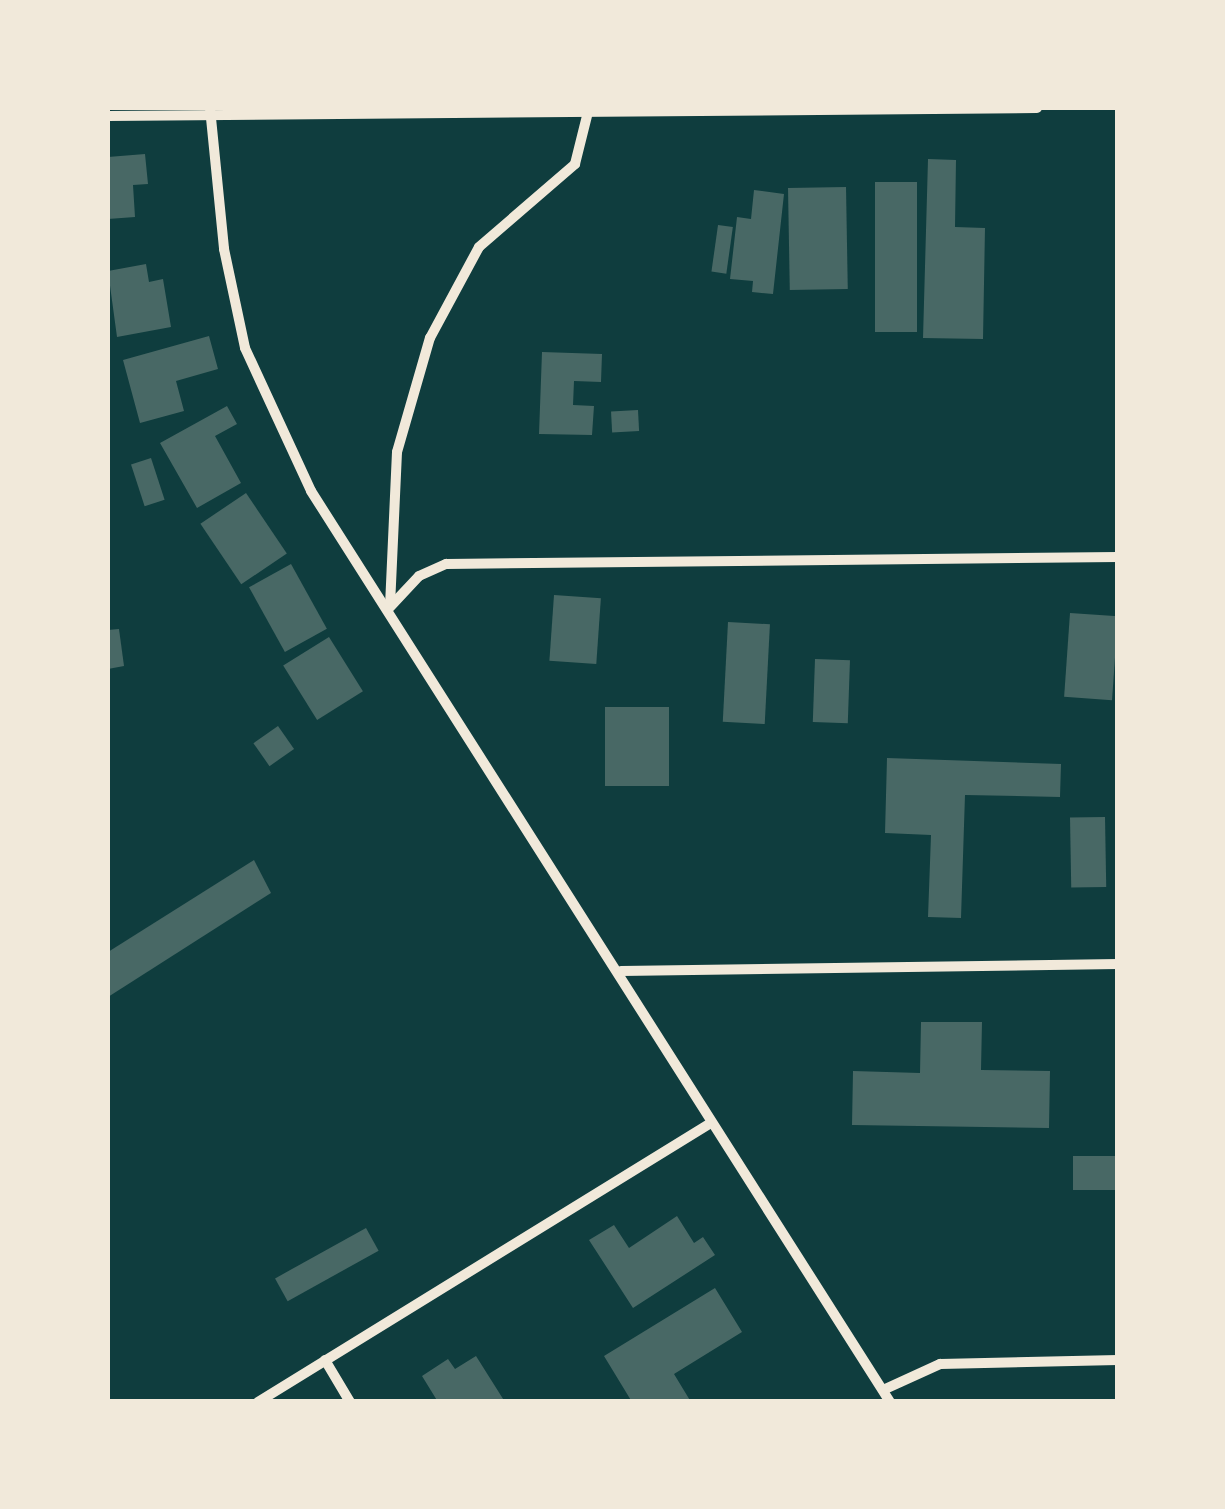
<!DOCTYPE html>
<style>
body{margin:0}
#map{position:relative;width:1225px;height:1509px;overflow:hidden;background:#0f3d3e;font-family:Poppins,sans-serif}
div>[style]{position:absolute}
.building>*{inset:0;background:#486865;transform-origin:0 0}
.minor>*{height:10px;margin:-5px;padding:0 5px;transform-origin:5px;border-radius:5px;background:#f1e9da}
span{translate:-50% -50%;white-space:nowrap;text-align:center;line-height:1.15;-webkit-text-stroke:8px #f1e9da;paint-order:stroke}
.frame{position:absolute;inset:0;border:110px solid #f1e9da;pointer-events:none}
</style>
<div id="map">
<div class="building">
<i style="clip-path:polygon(145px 154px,148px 184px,133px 185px,135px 217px,108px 219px,108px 157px)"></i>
<i style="clip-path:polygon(928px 159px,956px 160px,955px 227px,985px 228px,983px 339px,923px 338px)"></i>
<i style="left:875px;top:182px;width:42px;height:150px"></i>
<i style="left:846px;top:187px;width:102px;height:58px;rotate:89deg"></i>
<i style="clip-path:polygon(754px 190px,784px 194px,773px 294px,752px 292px,753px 281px,730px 279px,737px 217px,751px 219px)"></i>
<i style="left:718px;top:225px;width:15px;height:47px;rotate:8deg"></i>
<i style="clip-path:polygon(146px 264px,149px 282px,163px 279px,171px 327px,117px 337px,108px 271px)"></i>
<i style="clip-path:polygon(209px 336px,218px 369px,176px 381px,184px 411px,140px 423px,123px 360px)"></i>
<i style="clip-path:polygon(542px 352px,602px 354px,601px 382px,574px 381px,573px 405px,594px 406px,592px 435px,539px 434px)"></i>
<i style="clip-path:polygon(227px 406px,237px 424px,215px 436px,241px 483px,197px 508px,160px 443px)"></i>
<i style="left:638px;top:410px;width:21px;height:27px;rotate:87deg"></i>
<i style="left:151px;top:458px;width:44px;height:21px;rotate:72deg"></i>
<i style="left:246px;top:493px;width:73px;height:55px;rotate:56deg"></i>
<i style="left:291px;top:564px;width:74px;height:48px;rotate:61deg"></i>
<i style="left:554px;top:595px;width:47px;height:66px;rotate:4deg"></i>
<i style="left:1070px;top:613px;width:48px;height:84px;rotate:4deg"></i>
<i style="left:728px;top:622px;width:42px;height:100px;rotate:3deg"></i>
<i style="clip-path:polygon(119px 629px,124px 666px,108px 669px,108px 630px)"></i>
<i style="left:329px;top:637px;width:64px;height:54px;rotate:58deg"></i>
<i style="left:815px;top:659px;width:35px;height:63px;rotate:2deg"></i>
<i style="left:605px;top:707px;width:64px;height:79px"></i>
<i style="left:278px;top:726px;width:28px;height:30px;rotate:55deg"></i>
<i style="clip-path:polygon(887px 758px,1061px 764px,1060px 797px,965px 795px,961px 918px,928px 917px,931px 835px,885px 833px)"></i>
<i style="left:1105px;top:817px;width:70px;height:35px;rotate:89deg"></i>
<i style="clip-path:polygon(254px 860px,271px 893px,108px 997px,108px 952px)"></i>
<i style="clip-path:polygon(921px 1022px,982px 1022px,981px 1070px,1050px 1071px,1049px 1128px,852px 1125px,853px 1071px,920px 1073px)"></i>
<i style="left:1073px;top:1156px;width:45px;height:34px"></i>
<i style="clip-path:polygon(677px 1216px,694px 1243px,703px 1237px,715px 1255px,633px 1308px,589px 1240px,614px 1225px,629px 1248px)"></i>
<i style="left:366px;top:1228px;width:26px;height:104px;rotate:61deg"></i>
<i style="clip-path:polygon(715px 1288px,742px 1332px,674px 1374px,691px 1402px,632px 1402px,604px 1356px)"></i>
<i style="clip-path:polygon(476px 1356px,505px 1402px,438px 1402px,422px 1376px,448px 1359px,455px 1369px)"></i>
</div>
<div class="minor">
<i style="left:210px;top:108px;width:142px;rotate:84.3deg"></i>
<i style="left:224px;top:249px;width:101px;rotate:78deg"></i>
<i style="left:245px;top:348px;width:157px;rotate:65.2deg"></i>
<i style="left:311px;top:491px;width:1079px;rotate:57.56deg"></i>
<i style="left:108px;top:116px;width:929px;rotate:-0.49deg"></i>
<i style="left:390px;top:606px;width:154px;rotate:-87.4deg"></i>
<i style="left:397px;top:452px;width:119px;rotate:-73.9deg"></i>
<i style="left:430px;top:338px;width:103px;rotate:-61.7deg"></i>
<i style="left:479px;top:247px;width:127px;rotate:-40.8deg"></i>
<i style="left:575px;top:164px;width:58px;rotate:-76deg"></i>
<i style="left:390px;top:607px;width:42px;rotate:-46.9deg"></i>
<i style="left:419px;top:576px;width:30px;rotate:-24deg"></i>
<i style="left:446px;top:564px;width:672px;rotate:-0.6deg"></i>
<i style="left:621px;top:971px;width:497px;rotate:-0.8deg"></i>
<i style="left:325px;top:1360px;width:49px;rotate:59.2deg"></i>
<i style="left:883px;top:1390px;width:63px;rotate:-24.5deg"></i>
<i style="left:940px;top:1364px;width:178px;rotate:-1.3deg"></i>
<i style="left:258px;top:1402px;width:530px;rotate:-31.65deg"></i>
</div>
<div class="frame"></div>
</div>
